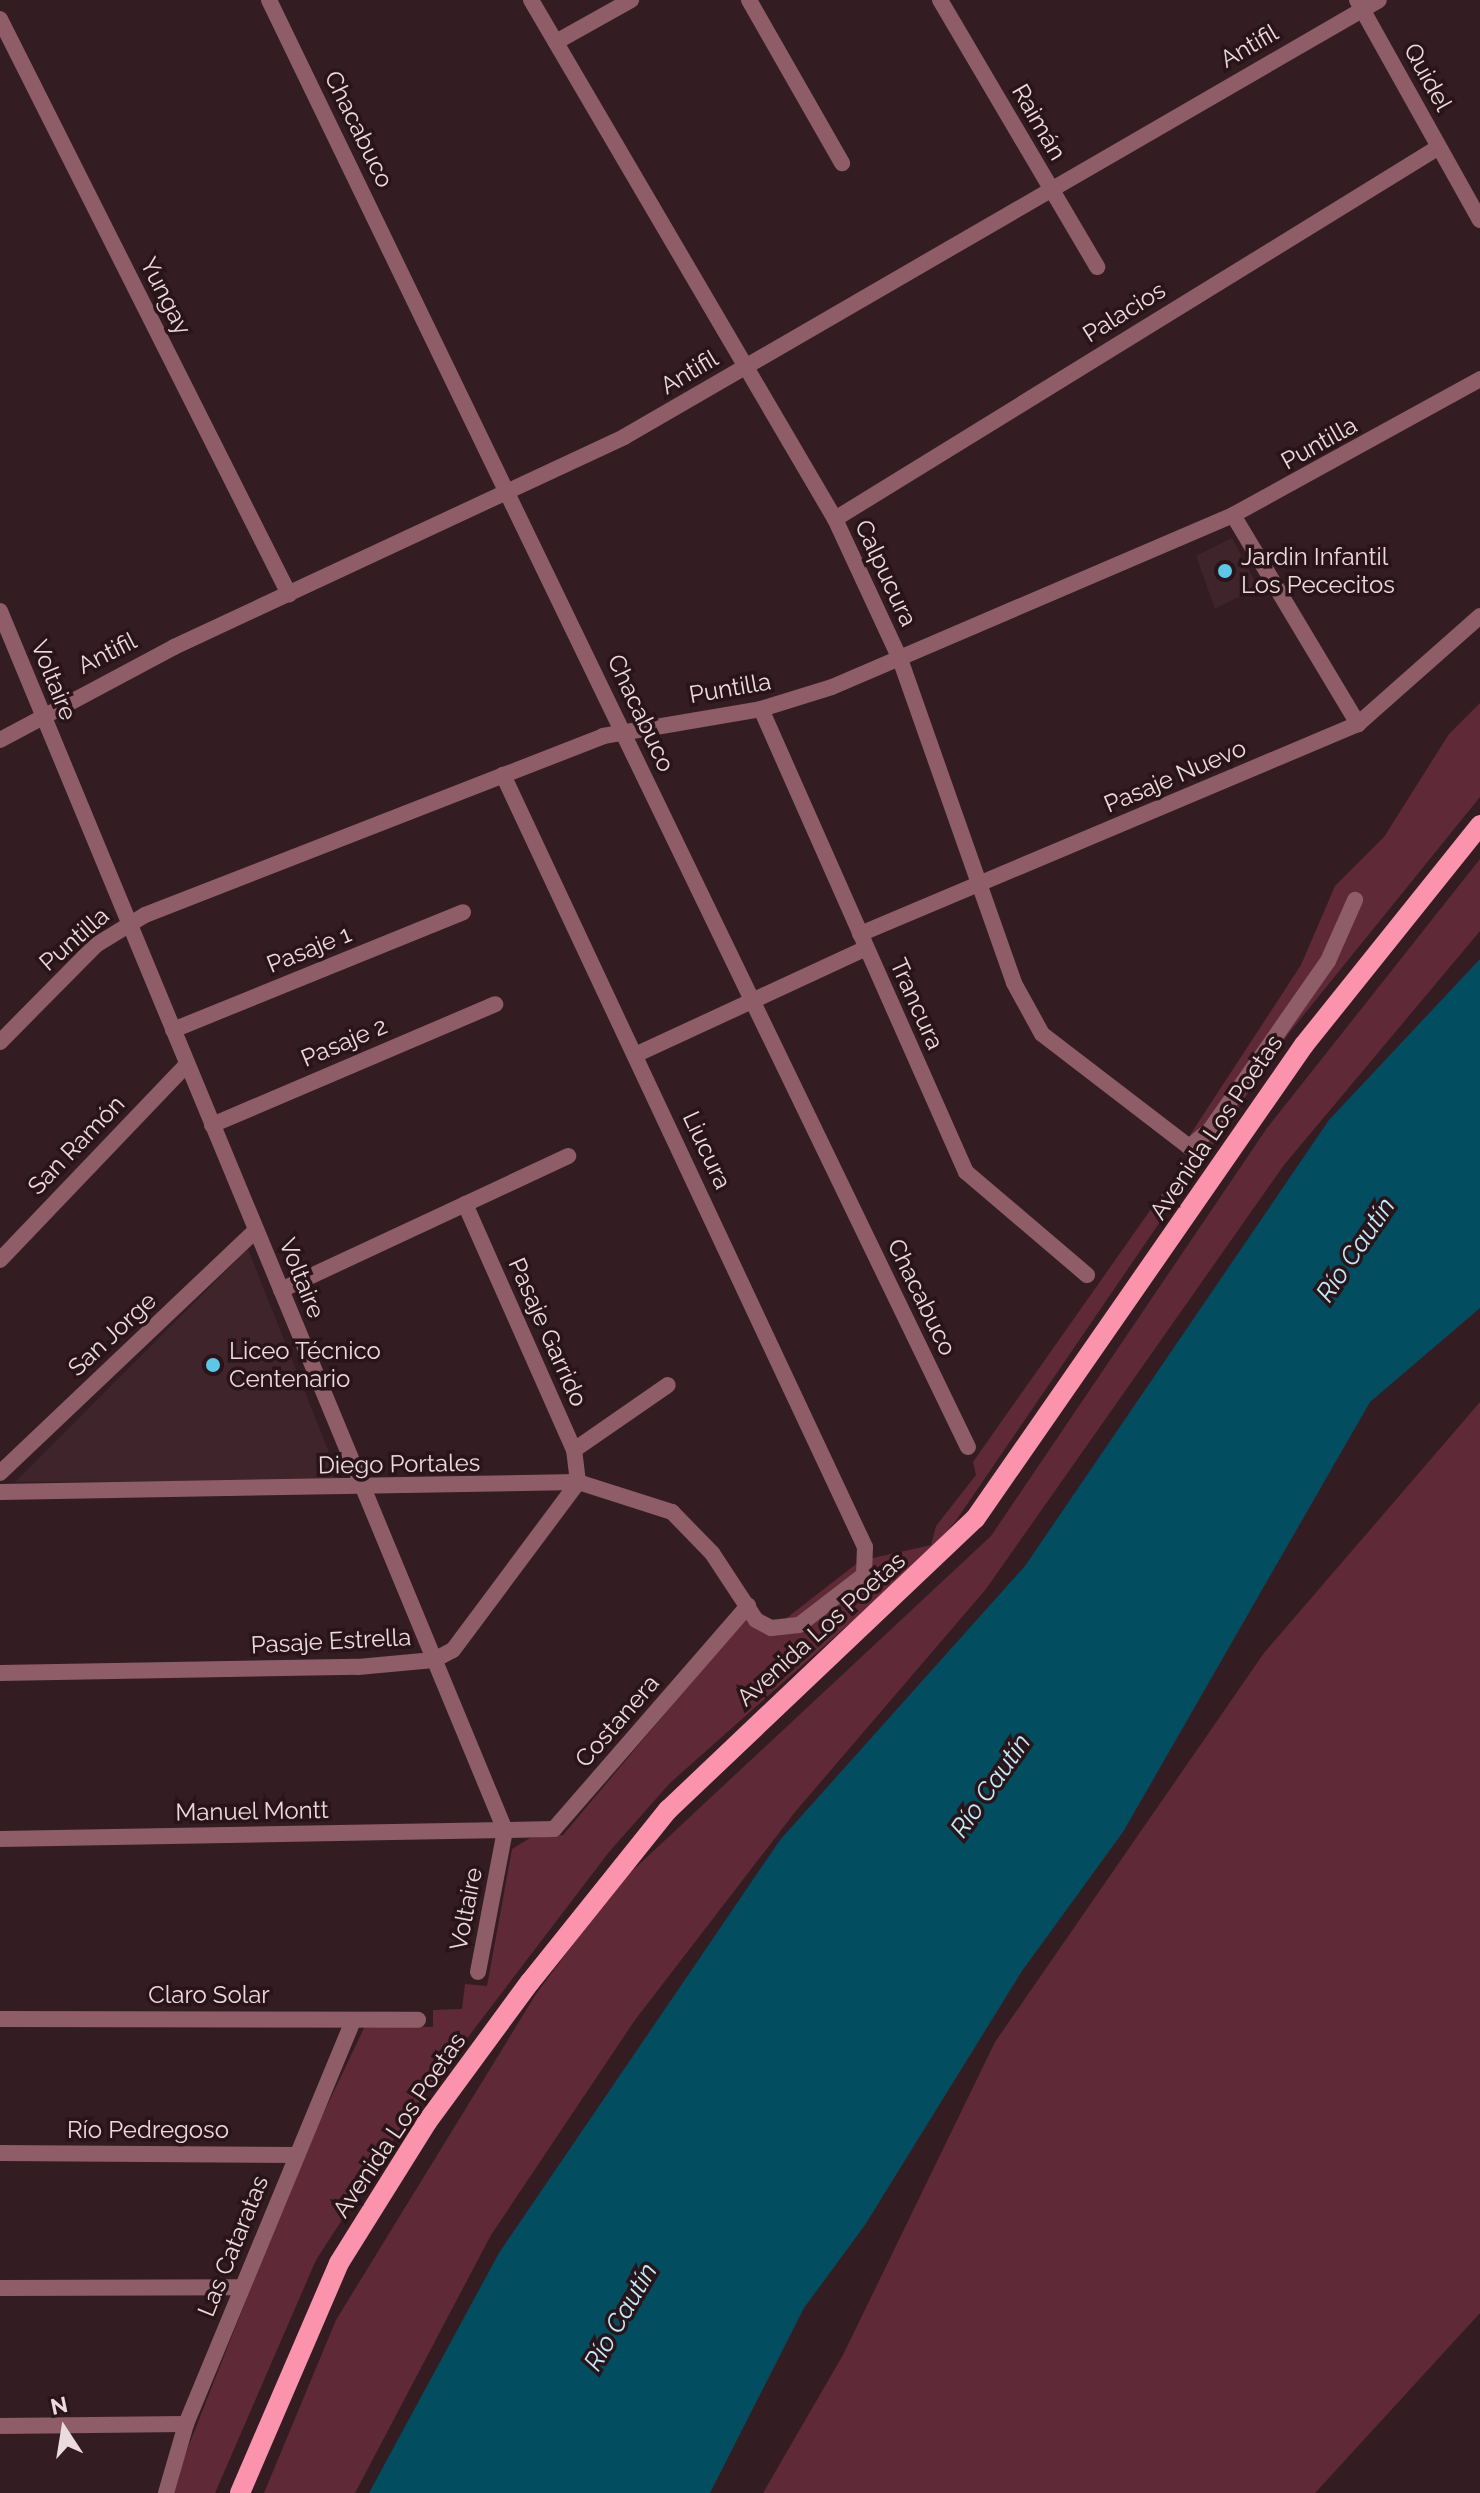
<!DOCTYPE html>
<meta charset="utf-8">
<style>
body{margin:0}
#map{position:relative;width:1480px;height:2493px;overflow:hidden;background:#331d22;font-family:Raleway,sans-serif}
div>[style]{position:absolute}
.built>*{inset:0;background:#40242b}
.green>*{inset:0;background:#602937}
.water>*{inset:0;background:#034d60}
.minor>*{height:16px;margin:-8px;padding:0 8px;transform-origin:8px;border-radius:8px;background:#8f5d67}
.tertiary>*{height:16px;margin:-8px;padding:0 8px;transform-origin:8px;border-radius:8px;background:#8f5d67}
.primary>*{height:20px;margin:-10px;padding:0 10px;transform-origin:10px;border-radius:10px;background:#fa93ab}
.dots>*{width:22px;height:22px;translate:-50% -50%;box-sizing:border-box;border:4px solid #291419;border-radius:50%}
span{translate:-50% -50%;white-space:nowrap;text-align:center;line-height:1.15;-webkit-text-stroke:7px #291419;paint-order:stroke}
.street-label{font-size:24px;color:#ebdbde}
.poi-label{font-size:24px;color:#ebdbde}
.left{translate:0 -50%;text-align:left}
.water-label{font-size:26px;color:#c2ebfa;font-style:italic}
.north{position:absolute;left:24px;top:2389px;width:80px;height:80px;-webkit-text-stroke:6px #291419;paint-order:stroke;rotate:348deg;font-size:22px;font-weight:700;line-height:32px;text-align:center;color:#ebdbde}
.north::after{content:'';display:block;margin:auto;width:28px;height:36px;background:#ebdbde;clip-path:polygon(50% 0,100% 100%,50% 72%,0 100%)}
</style>
<div id="map">
<div class="built">
<i style="clip-path:polygon(1232px 538px,1258px 587px,1215px 609px,1196px 556px)"></i>
<i style="clip-path:polygon(248px 1249px,340px 1480px,15px 1482px)"></i>
</div>
<div class="green">
<i style="clip-path:polygon(1480px 703px,1480px 797px,1289px 1033px,955px 1522px,928px 1554px,670px 1783px,609px 1852px,417px 2104px,316px 2260px,215px 2493px,170px 2493px,303px 2156px,365px 2026px,433px 2027px,433px 2010px,462px 2009px,465px 1984px,487px 1986px,512px 1849px,530px 1838px,563px 1835px,752px 1610px,770px 1631px,860px 1561px,931px 1545px,936px 1526px,976px 1475px,973px 1462px,1199px 1141px,1190px 1135px,1301px 965px,1335px 886px,1384px 837px,1449px 734px)"></i>
<i style="clip-path:polygon(1480px 859px,1480px 931px,1284px 1165px,986px 1589px,795px 1812px,635px 2020px,491px 2235px,355px 2493px,264px 2493px,336px 2320px,536px 1994px,617px 1885px,991px 1536px,1267px 1128px)"></i>
<i style="clip-path:polygon(1480px 1402px,1480px 2313px,1315px 2493px,763px 2493px,843px 2355px,995px 2042px,1264px 1653px)"></i>
</div>
<div class="water">
<i style="clip-path:polygon(1480px 959px,1480px 1308px,1370px 1402px,1123px 1832px,1022px 1971px,865px 2225px,804px 2308px,710px 2493px,369px 2493px,499px 2253px,780px 1840px,1025px 1566px,1329px 1120px)"></i>
</div>
<div class="minor">
<i style="left:269px;top:0;width:1607px;rotate:64.22deg"></i>
<i style="left:531px;top:0;width:601px;rotate:59.64deg"></i>
<i style="left:835px;top:519px;width:154px;rotate:65.1deg"></i>
<i style="left:900px;top:659px;width:343px;rotate:70.6deg"></i>
<i style="left:1014px;top:983px;width:58px;rotate:61.2deg"></i>
<i style="left:1042px;top:1034px;width:185px;rotate:37.5deg"></i>
<i style="left:1189px;top:1147px;width:27px;rotate:-39deg"></i>
<i style="left:1210px;top:1130px;width:206px;rotate:-55.1deg"></i>
<i style="left:1328px;top:961px;width:67px;rotate:-66.1deg"></i>
<i style="left:749px;top:0;width:188px;rotate:60.3deg"></i>
<i style="left:940px;top:0;width:310px;rotate:59.5deg"></i>
<i style="left:1357px;top:0;width:252px;rotate:60.8deg"></i>
<i style="left:0;top:19px;width:644px;rotate:63.32deg"></i>
<i style="left:556px;top:42px;width:86px;rotate:-29.2deg"></i>
<i style="left:1233px;top:515px;width:244px;rotate:59.1deg"></i>
<i style="left:835px;top:519px;width:709px;rotate:-31.63deg"></i>
<i style="left:761px;top:709px;width:506px;rotate:66.12deg"></i>
<i style="left:966px;top:1172px;width:159px;rotate:40.4deg"></i>
<i style="left:860px;top:934px;width:540px;rotate:-22.86deg"></i>
<i style="left:1358px;top:724px;width:163px;rotate:-41.5deg"></i>
<i style="left:173px;top:1030px;width:313px;rotate:-22.1deg"></i>
<i style="left:0;top:1042px;width:136px;rotate:-45.3deg"></i>
<i style="left:96px;top:945px;width:57px;rotate:-31.5deg"></i>
<i style="left:145px;top:915px;width:492px;rotate:-21.3deg"></i>
<i style="left:603px;top:736px;width:160px;rotate:-9.7deg"></i>
<i style="left:761px;top:709px;width:74px;rotate:-17.2deg"></i>
<i style="left:832px;top:687px;width:436px;rotate:-23.2deg"></i>
<i style="left:1233px;top:515px;width:282px;rotate:-28.8deg"></i>
<i style="left:635px;top:1055px;width:255px;rotate:-24.8deg"></i>
<i style="left:212px;top:1125px;width:308px;rotate:-23.1deg"></i>
<i style="left:0;top:1260px;width:271px;rotate:-46.3deg"></i>
<i style="left:281px;top:1290px;width:317px;rotate:-25deg"></i>
<i style="left:574px;top:1450px;width:114px;rotate:-34.7deg"></i>
<i style="left:0;top:1473px;width:353px;rotate:-43.5deg"></i>
<i style="left:0;top:1492px;width:578px;rotate:-0.99deg"></i>
<i style="left:578px;top:1482px;width:99px;rotate:17.7deg"></i>
<i style="left:672px;top:1512px;width:57px;rotate:45.7deg"></i>
<i style="left:712px;top:1553px;width:80px;rotate:56.7deg"></i>
<i style="left:756px;top:1620px;width:17px;rotate:28deg"></i>
<i style="left:771px;top:1628px;width:28px;rotate:-6deg"></i>
<i style="left:799px;top:1625px;width:82px;rotate:-37.6deg"></i>
<i style="left:864px;top:1575px;width:28px;rotate:-88deg"></i>
<i style="left:865px;top:1547px;width:853px;rotate:-115.12deg"></i>
<i style="left:0;top:1673px;width:358px;rotate:-1deg"></i>
<i style="left:358px;top:1667px;width:76px;rotate:-5.3deg"></i>
<i style="left:434px;top:1660px;width:21px;rotate:-28deg"></i>
<i style="left:453px;top:1650px;width:209px;rotate:-53.3deg"></i>
<i style="left:578px;top:1482px;width:32px;rotate:-97deg"></i>
<i style="left:574px;top:1450px;width:269px;rotate:-113.9deg"></i>
<i style="left:478px;top:1972px;width:145px;rotate:-79.2deg"></i>
<i style="left:505px;top:1830px;width:49px;rotate:-1.2deg"></i>
<i style="left:554px;top:1829px;width:296px;rotate:-49deg"></i>
<i style="left:0;top:2019px;width:418px;rotate:0.1deg"></i>
<i style="left:0;top:2153px;width:296px;rotate:0.4deg"></i>
<i style="left:0;top:2288px;width:241px;rotate:-0.2deg"></i>
<i style="left:0;top:2426px;width:186px;rotate:-0.6deg"></i>
<i style="left:166px;top:2493px;width:72px;rotate:-73.8deg"></i>
<i style="left:186px;top:2424px;width:437px;rotate:-67.5deg"></i>
</div>
<div class="tertiary">
<i style="left:0;top:611px;width:1319px;rotate:67.5deg"></i>
<i style="left:505px;top:1830px;width:505px;rotate:178.98deg"></i>
<i style="left:0;top:740px;width:197px;rotate:-28.1deg"></i>
<i style="left:174px;top:647px;width:497px;rotate:-25deg"></i>
<i style="left:624px;top:437px;width:872px;rotate:-30.06deg"></i>
</div>
<div class="primary">
<i style="left:240px;top:2493px;width:250px;rotate:-66.7deg"></i>
<i style="left:339px;top:2263px;width:166px;rotate:-58deg"></i>
<i style="left:427px;top:2122px;width:174px;rotate:-53.7deg"></i>
<i style="left:530px;top:1982px;width:221px;rotate:-51.3deg"></i>
<i style="left:668px;top:1810px;width:423px;rotate:-43.5deg"></i>
<i style="left:975px;top:1519px;width:577px;rotate:-55.24deg"></i>
<i style="left:1304px;top:1045px;width:282px;rotate:-51.3deg"></i>
</div>
<div class="dots">
<i style="left:1225px;top:571px;background:#5dc7e8"></i>
<i style="left:213px;top:1365px;background:#5dc7e8"></i>
</div>
<div class="street-label">
<span style="left:1249px;top:46px;rotate:-30deg">Antifil</span>
<span style="left:1428px;top:77px;rotate:61deg">Quidel</span>
<span style="left:1039px;top:122px;rotate:60deg">Raimán</span>
<span style="left:359px;top:129px;rotate:64deg">Chacabuco</span>
<span style="left:166px;top:296px;rotate:63deg">Yungay</span>
<span style="left:1124px;top:312px;rotate:-32deg">Palacios</span>
<span style="left:689px;top:372px;rotate:-31deg">Antifil</span>
<span style="left:1319px;top:443px;rotate:-29deg">Puntilla</span>
<span style="left:886px;top:573px;rotate:65deg">Calpucura</span>
<span style="left:107px;top:653px;rotate:-27deg">Antifil</span>
<span style="left:54px;top:680px;rotate:68deg">Voltaire</span>
<span style="left:730px;top:688px;rotate:-10deg">Puntilla</span>
<span style="left:641px;top:713px;rotate:65deg">Chacabuco</span>
<span style="left:1175px;top:776px;rotate:-23deg">Pasaje Nuevo</span>
<span style="left:74px;top:939px;rotate:-41deg">Puntilla</span>
<span style="left:309px;top:949px;rotate:-22deg">Pasaje 1</span>
<span style="left:917px;top:1004px;rotate:66deg">Trancura</span>
<span style="left:344px;top:1042px;rotate:-23deg">Pasaje 2</span>
<span style="left:1216px;top:1127px;rotate:-56deg">Avenida Los Poetas</span>
<span style="left:76px;top:1145px;rotate:-46deg">San Ramón</span>
<span style="left:707px;top:1150px;rotate:65deg">Liucura</span>
<span style="left:302px;top:1278px;rotate:68deg">Voltaire</span>
<span style="left:922px;top:1297px;rotate:64deg">Chacabuco</span>
<span style="left:548px;top:1332px;rotate:66deg">Pasaje Garrido</span>
<span style="left:112px;top:1334px;rotate:-43deg">San Jorge</span>
<span style="left:399px;top:1464px;rotate:-1deg">Diego Portales</span>
<span style="left:821px;top:1629px;rotate:-42deg">Avenida Los Poetas</span>
<span style="left:331px;top:1641px;rotate:-3deg">Pasaje Estrella</span>
<span style="left:617px;top:1721px;rotate:-49deg">Costanera</span>
<span style="left:252px;top:1811px;rotate:-1deg">Manuel Montt</span>
<span style="left:466px;top:1909px;rotate:-79deg">Voltaire</span>
<span style="left:209px;top:1995px">Claro Solar</span>
<span style="left:399px;top:2125px;rotate:-56deg">Avenida Los Poetas</span>
<span style="left:148px;top:2130px">Río Pedregoso</span>
<span style="left:233px;top:2246px;rotate:-68deg">Las Cataratas</span>
</div>
<div class="poi-label">
<span class="left" style="left:1241px;top:571px">Jardin Infantil<br>Los Pececitos</span>
<span class="left" style="left:229px;top:1365px">Liceo Técnico<br>Centenario</span>
</div>
<div class="water-label">
<span style="left:1356px;top:1250px;rotate:-56deg">Río Cautín</span>
<span style="left:991px;top:1786px;rotate:-55deg">Río Cautín</span>
<span style="left:621px;top:2317px;rotate:-60deg">Río Cautín</span>
</div>
<div class="north">N</div>
</div>
